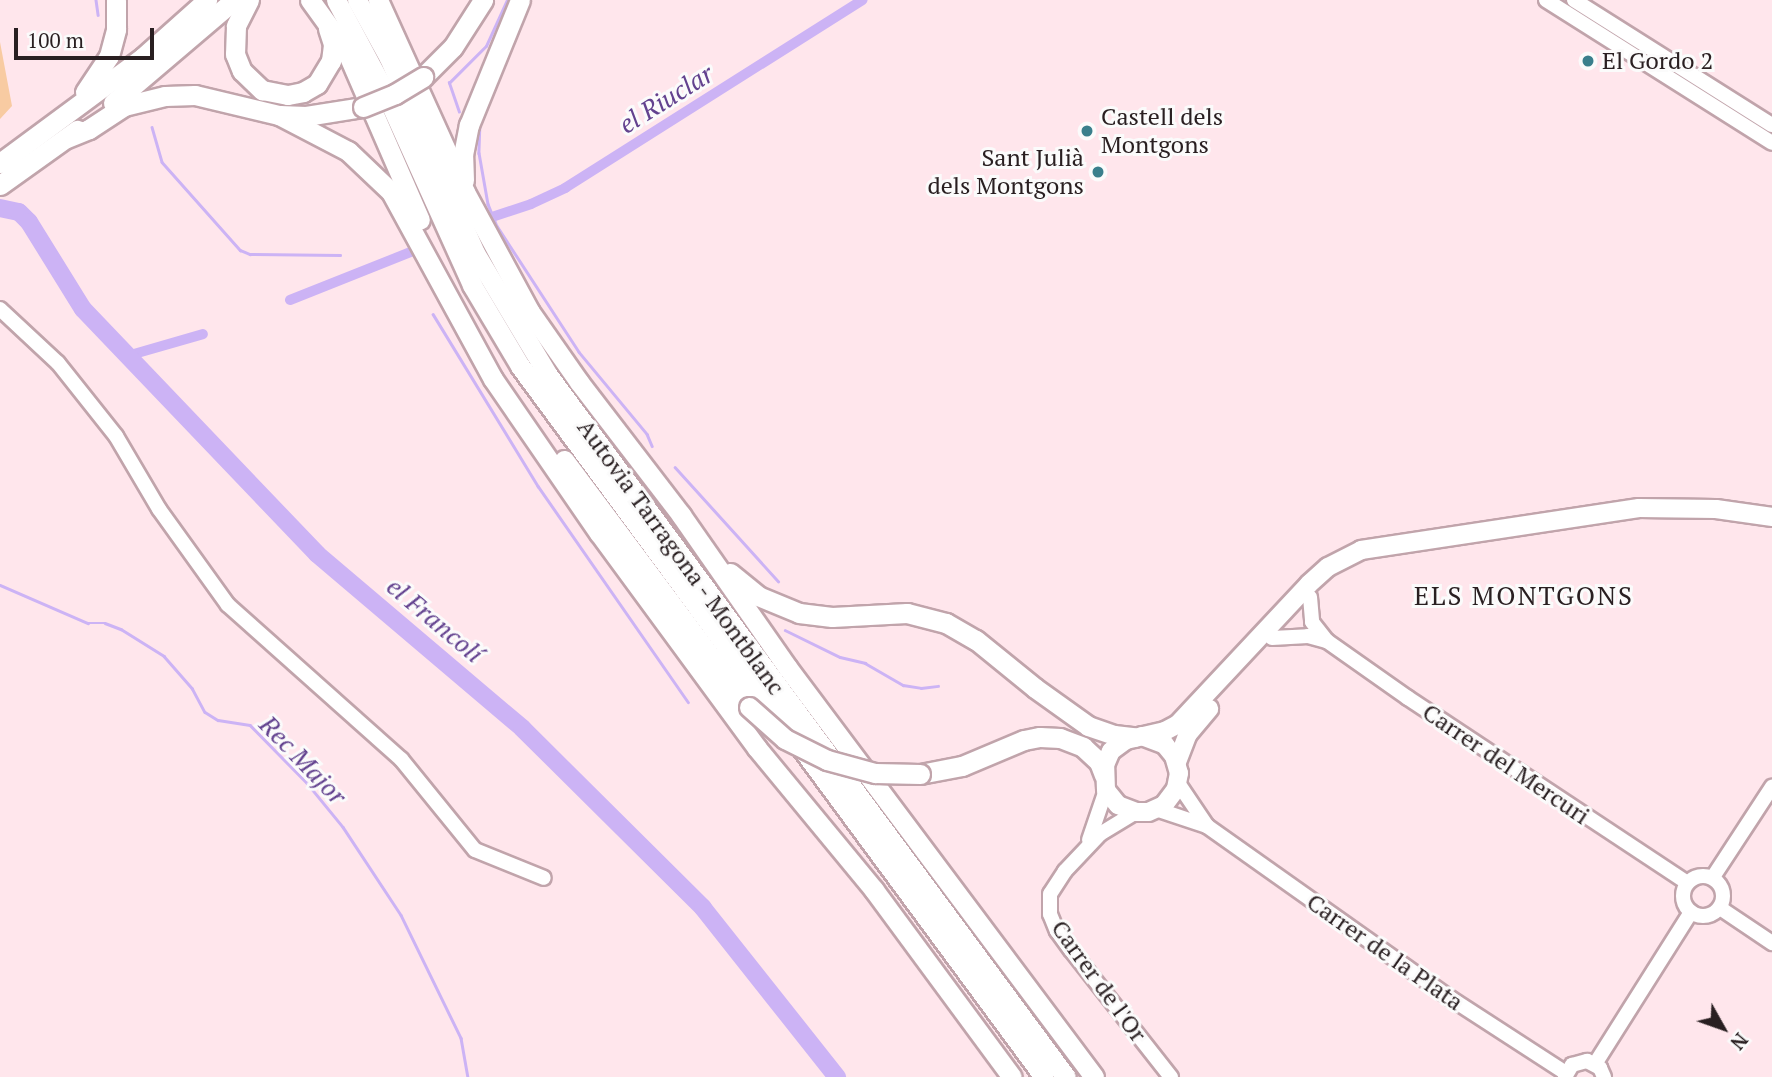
<!DOCTYPE html>
<meta charset="utf-8">
<style>
body{margin:0}
#map{position:relative;width:1772px;height:1077px;overflow:hidden;background:#ffe6ec;font-family:"PT Serif",serif}
div>[style]{position:absolute}
.green>*{inset:0;background:#f8cba2}
.stream>*{height:2.5px;margin:-1.25px;padding:0 1.25px;transform-origin:1.25px;border-radius:1.25px;background:#ccb3f5}
.canal>*{height:10px;margin:-5px;padding:0 5px;transform-origin:5px;border-radius:5px;background:#ccb3f5}
.river>*{height:18px;margin:-9px;padding:0 9px;transform-origin:9px;border-radius:9px;background:#ccb3f5}
.roads{filter:drop-shadow(2px 0 #c1a4ab) drop-shadow(-2px 0 #c1a4ab) drop-shadow(0 2px #c1a4ab) drop-shadow(0 -2px #c1a4ab)}
.minor>*{height:14px;margin:-7px;padding:0 7px;transform-origin:7px;border-radius:7px;background:#fff}
.minor>.ring{margin:-7px;padding:0;box-sizing:content-box;background:none;border:14px solid #fff;border-radius:50%}
.major>*{height:18px;margin:-9px;padding:0 9px;transform-origin:9px;border-radius:9px;background:#fff}
.highway>*{height:19px;margin:-9.5px;padding:0 9.5px;transform-origin:9.5px;border-radius:9.5px;background:#fff}
.bridges{filter:drop-shadow(2px 0 #c1a4ab) drop-shadow(-2px 0 #c1a4ab) drop-shadow(0 2px #c1a4ab) drop-shadow(0 -2px #c1a4ab)}
.highway-bridge>*{height:19px;margin:-9.5px;padding:0 9.5px;transform-origin:9.5px;border-radius:9.5px;background:#fff}
.dots>*{width:19px;height:19px;translate:-50% -50%;box-sizing:border-box;border:4px solid #fbfbfb;border-radius:50%}
span{translate:-50% -50%;white-space:nowrap;text-align:center;line-height:1.15;-webkit-text-stroke:6px #fbfbfb;paint-order:stroke}
.poi-label{font-size:24px;color:#291f21}
.left{translate:0 -50%;text-align:left}
.right{translate:-100% -50%;text-align:right}
.street-label{font-size:24px;color:#291f21}
.water-label{font-size:26px;color:#63428f;font-style:italic}
.neighbourhood-label{font-size:26px;color:#291f21;letter-spacing:2px}
.north{position:absolute;left:1688px;top:993px;width:70px;height:70px;-webkit-text-stroke:5px #fbfbfb;paint-order:stroke;rotate:130deg;font-size:19px;font-weight:700;line-height:28px;text-align:center;color:#291f21}
.north::after{content:'';display:block;margin:auto;width:24px;height:32px;background:#291f21;clip-path:polygon(50% 0,100% 100%,50% 72%,0 100%)}
.scale{position:absolute;left:14px;top:28px;width:140px;height:32px;box-sizing:border-box;border:4px solid #291f21;border-top:0;padding-left:9px;font-size:21px;line-height:24px;white-space:nowrap;color:#291f21;-webkit-text-stroke:5px #fbfbfb;paint-order:stroke}
</style>
<div id="map">
<div class="green">
<i style="clip-path:polygon(0 42px,12px 106px,0 119px)"></i>
</div>
<div class="stream">
<i style="left:96px;top:0;width:15px;rotate:82deg"></i>
<i style="left:459px;top:112px;width:31px;rotate:-109deg"></i>
<i style="left:449px;top:83px;width:52px;rotate:-45deg"></i>
<i style="left:486px;top:46px;width:51px;rotate:-65.5deg"></i>
<i style="left:480px;top:121px;width:32px;rotate:92deg"></i>
<i style="left:479px;top:153px;width:52px;rotate:80deg"></i>
<i style="left:488px;top:204px;width:24px;rotate:68deg"></i>
<i style="left:497px;top:226px;width:150px;rotate:56.9deg"></i>
<i style="left:579px;top:352px;width:107px;rotate:50.3deg"></i>
<i style="left:647px;top:434px;width:13px;rotate:67deg"></i>
<i style="left:152px;top:127px;width:36px;rotate:74deg"></i>
<i style="left:162px;top:162px;width:118px;rotate:48.4deg"></i>
<i style="left:240px;top:250px;width:11px;rotate:22deg"></i>
<i style="left:250px;top:254px;width:90px;rotate:0.6deg"></i>
<i style="left:433px;top:314px;width:202px;rotate:58.6deg"></i>
<i style="left:538px;top:486px;width:263px;rotate:55.2deg"></i>
<i style="left:675px;top:467px;width:154px;rotate:47.9deg"></i>
<i style="left:0;top:585px;width:96px;rotate:23.4deg"></i>
<i style="left:88px;top:623px;width:17px"></i>
<i style="left:105px;top:623px;width:17px;rotate:21deg"></i>
<i style="left:121px;top:629px;width:51px;rotate:32.1deg"></i>
<i style="left:164px;top:656px;width:43px;rotate:48.8deg"></i>
<i style="left:192px;top:688px;width:27px;rotate:62deg"></i>
<i style="left:205px;top:712px;width:15px;rotate:32deg"></i>
<i style="left:218px;top:720px;width:32px;rotate:9deg"></i>
<i style="left:250px;top:725px;width:81px;rotate:45.5deg"></i>
<i style="left:307px;top:783px;width:57px;rotate:50.7deg"></i>
<i style="left:343px;top:827px;width:105px;rotate:56.6deg"></i>
<i style="left:401px;top:915px;width:137px;rotate:64deg"></i>
<i style="left:461px;top:1038px;width:40px;rotate:80deg"></i>
<i style="left:785px;top:630px;width:61px;rotate:26.1deg"></i>
<i style="left:840px;top:657px;width:26px;rotate:13deg"></i>
<i style="left:865px;top:663px;width:44px;rotate:30.1deg"></i>
<i style="left:903px;top:685px;width:18px;rotate:9deg"></i>
<i style="left:921px;top:688px;width:17px;rotate:-7deg"></i>
</div>
<div class="canal">
<i style="left:486px;top:219px;width:47px;rotate:-18.4deg"></i>
<i style="left:531px;top:204px;width:38px;rotate:-25deg"></i>
<i style="left:565px;top:188px;width:352px;rotate:-32.3deg"></i>
<i style="left:290px;top:300px;width:138px;rotate:-21.7deg"></i>
<i style="left:127px;top:356px;width:79px;rotate:-16.1deg"></i>
</div>
<div class="river">
<i style="left:0;top:208px;width:19px;rotate:12deg"></i>
<i style="left:19px;top:212px;width:14px;rotate:45deg"></i>
<i style="left:29px;top:222px;width:102px;rotate:58.2deg"></i>
<i style="left:83px;top:309px;width:339px;rotate:46.3deg"></i>
<i style="left:317px;top:554px;width:269px;rotate:40.3deg"></i>
<i style="left:522px;top:728px;width:255px;rotate:44.8deg"></i>
<i style="left:703px;top:908px;width:216px;rotate:51.6deg"></i>
</div>
<div class="roads">
<div class="minor">
<i style="left:1546px;top:0;width:267px;rotate:32.3deg"></i>
<i style="left:1574px;top:0;width:234px;rotate:32.3deg"></i>
<i style="left:0;top:309px;width:79px;rotate:43deg"></i>
<i style="left:58px;top:363px;width:93px;rotate:51.5deg"></i>
<i style="left:116px;top:436px;width:85px;rotate:59.5deg"></i>
<i style="left:159px;top:509px;width:118px;rotate:54.3deg"></i>
<i style="left:228px;top:605px;width:232px;rotate:41.7deg"></i>
<i style="left:401px;top:759px;width:117px;rotate:50.9deg"></i>
<i style="left:475px;top:850px;width:74px;rotate:22.1deg"></i>
<i style="left:1310px;top:597px;width:25px;rotate:85deg"></i>
<i style="left:1312px;top:622px;width:24px;rotate:52deg"></i>
<i style="left:1327px;top:641px;width:99px;rotate:35.1deg"></i>
<i style="left:1408px;top:698px;width:335px;rotate:33.5deg"></i>
<i style="left:1272px;top:638px;width:36px;rotate:-3deg"></i>
<i style="left:1308px;top:636px;width:20px;rotate:15deg"></i>
<i style="left:1178px;top:783px;width:52px;rotate:56deg"></i>
<i style="left:1156px;top:809px;width:54px;rotate:18.4deg"></i>
<i style="left:1207px;top:826px;width:298px;rotate:35.3deg"></i>
<i style="left:1450px;top:998px;width:138px;rotate:32.9deg"></i>
<i style="left:1136px;top:812px;width:42px;rotate:148.6deg"></i>
<i style="left:1100px;top:834px;width:51px;rotate:133.4deg"></i>
<i style="left:1065px;top:871px;width:27px;rotate:123deg"></i>
<i style="left:1050px;top:894px;width:20px;rotate:90deg"></i>
<i style="left:1050px;top:914px;width:18px;rotate:68deg"></i>
<i style="left:1057px;top:931px;width:24px;rotate:54deg"></i>
<i style="left:1071px;top:950px;width:162px;rotate:51.8deg"></i>
<i style="left:1089px;top:840px;width:53px;rotate:-71.2deg"></i>
<i class="ring" style="left:1683px;top:876px;width:26px;height:26px"></i>
<i style="left:1713px;top:877px;width:108px;rotate:-56.8deg"></i>
<i style="left:1720px;top:908px;width:63px;rotate:33.9deg"></i>
<i style="left:1595px;top:1064px;width:180px;rotate:-57.7deg"></i>
<i style="left:1565px;top:1077px;width:14px;rotate:-60deg"></i>
<i style="left:1572px;top:1065px;width:16px;rotate:-15deg"></i>
<i style="left:1587px;top:1061px;width:15px;rotate:28deg"></i>
<i style="left:1600px;top:1068px;width:10px;rotate:66deg"></i>
</div>
<div class="major">
<i style="left:1142px;top:736px;width:25px;rotate:21deg"></i>
<i style="left:1165px;top:745px;width:14px;rotate:51deg"></i>
<i style="left:1174px;top:756px;width:18px;rotate:74deg"></i>
<i style="left:1179px;top:773px;width:16px;rotate:101deg"></i>
<i style="left:1176px;top:789px;width:20px;rotate:127deg"></i>
<i style="left:1164px;top:805px;width:17px;rotate:156deg"></i>
<i style="left:1148px;top:812px;width:12px;rotate:180deg"></i>
<i style="left:1136px;top:812px;width:19px;rotate:-159deg"></i>
<i style="left:1118px;top:805px;width:19px;rotate:-129deg"></i>
<i style="left:1106px;top:790px;width:25px;rotate:-92deg"></i>
<i style="left:1105px;top:765px;width:15px;rotate:-67deg"></i>
<i style="left:1111px;top:751px;width:19px;rotate:-36deg"></i>
<i style="left:1126px;top:740px;width:40px;rotate:-13deg"></i>
<i style="left:1165px;top:731px;width:15px;rotate:-28deg"></i>
<i style="left:1178px;top:724px;width:192px;rotate:-46.9deg"></i>
<i style="left:1309px;top:584px;width:25px;rotate:-42deg"></i>
<i style="left:1328px;top:567px;width:37px;rotate:-27deg"></i>
<i style="left:1361px;top:550px;width:281px;rotate:-8.6deg"></i>
<i style="left:1639px;top:508px;width:77px;rotate:0.7deg"></i>
<i style="left:1716px;top:509px;width:57px;rotate:8.1deg"></i>
<i style="left:1177px;top:762px;width:30px;rotate:-69deg"></i>
<i style="left:1188px;top:734px;width:33px;rotate:-50deg"></i>
</div>
<div class="highway">
<i style="left:249px;top:0;width:29px;rotate:117deg"></i>
<i style="left:236px;top:26px;width:28px;rotate:92deg"></i>
<i style="left:235px;top:54px;width:18px;rotate:68deg"></i>
<i style="left:242px;top:71px;width:28px;rotate:44deg"></i>
<i style="left:262px;top:90px;width:26px;rotate:11deg"></i>
<i style="left:288px;top:95px;width:15px;rotate:-11deg"></i>
<i style="left:303px;top:92px;width:16px;rotate:-30deg"></i>
<i style="left:317px;top:84px;width:27px;rotate:-59deg"></i>
<i style="left:331px;top:61px;width:17px;rotate:-83deg"></i>
<i style="left:333px;top:44px;width:16px;rotate:-108deg"></i>
<i style="left:310px;top:0;width:62px;rotate:54.2deg"></i>
<i style="left:346px;top:50px;width:185px;rotate:66.5deg"></i>
<i style="left:336px;top:0;width:104px;rotate:62deg"></i>
<i style="left:385px;top:92px;width:212px;rotate:65.7deg"></i>
<i style="left:472px;top:285px;width:94px;rotate:59.3deg"></i>
<i style="left:520px;top:366px;width:883px;rotate:53.61deg"></i>
<i style="left:357px;top:0;width:66px;rotate:61.1deg"></i>
<i style="left:389px;top:58px;width:213px;rotate:66.2deg"></i>
<i style="left:475px;top:253px;width:142px;rotate:59.1deg"></i>
<i style="left:548px;top:375px;width:872px;rotate:53.58deg"></i>
<i style="left:378px;top:0;width:211px;rotate:65.6deg"></i>
<i style="left:465px;top:192px;width:136px;rotate:61.6deg"></i>
<i style="left:530px;top:312px;width:85px;rotate:55deg"></i>
<i style="left:579px;top:382px;width:168px;rotate:52.5deg"></i>
<i style="left:681px;top:515px;width:185px;rotate:55.1deg"></i>
<i style="left:787px;top:667px;width:512px;rotate:53.17deg"></i>
<i style="left:423px;top:77px;width:42px;rotate:-45deg"></i>
<i style="left:453px;top:47px;width:56px;rotate:-57.4deg"></i>
<i style="left:85px;top:92px;width:43px;rotate:-56.3deg"></i>
<i style="left:109px;top:56px;width:28px;rotate:-75deg"></i>
<i style="left:116px;top:29px;width:29px;rotate:-90deg"></i>
<i style="left:113px;top:103px;width:159px;rotate:-40.4deg"></i>
<i style="left:279px;top:115px;width:78px;rotate:27.6deg"></i>
<i style="left:348px;top:151px;width:59px;rotate:43.6deg"></i>
<i style="left:391px;top:192px;width:213px;rotate:61.4deg"></i>
<i style="left:493px;top:379px;width:187px;rotate:55.5deg"></i>
<i style="left:599px;top:533px;width:267px;rotate:53.7deg"></i>
<i style="left:757px;top:748px;width:184px;rotate:50.5deg"></i>
<i style="left:874px;top:890px;width:232px;rotate:53.6deg"></i>
<i style="left:67px;top:138px;width:24px;rotate:-22deg"></i>
<i style="left:89px;top:129px;width:42px;rotate:-33.3deg"></i>
<i style="left:124px;top:106px;width:42px;rotate:-13.7deg"></i>
<i style="left:165px;top:96px;width:30px;rotate:-2deg"></i>
<i style="left:195px;top:95px;width:86px;rotate:13.4deg"></i>
<i style="left:279px;top:115px;width:27px;rotate:2deg"></i>
<i style="left:306px;top:116px;width:58px;rotate:-9deg"></i>
<i style="left:0;top:163px;width:178px;rotate:-36.5deg"></i>
<i style="left:143px;top:57px;width:86px;rotate:-41.7deg"></i>
<i style="left:464px;top:180px;width:25px;rotate:-92deg"></i>
<i style="left:463px;top:155px;width:31px;rotate:-79deg"></i>
<i style="left:469px;top:125px;width:135px;rotate:-67.8deg"></i>
<i style="left:0;top:185px;width:95px;rotate:-35.5deg"></i>
<i style="left:564px;top:460px;width:309px;rotate:53.2deg"></i>
<i style="left:730px;top:573px;width:36px;rotate:39deg"></i>
<i style="left:758px;top:596px;width:44px;rotate:22.5deg"></i>
<i style="left:799px;top:613px;width:33px;rotate:7deg"></i>
<i style="left:832px;top:617px;width:75px;rotate:-3.1deg"></i>
<i style="left:907px;top:613px;width:40px;rotate:14.4deg"></i>
<i style="left:946px;top:623px;width:34px;rotate:30deg"></i>
<i style="left:976px;top:640px;width:76px;rotate:39.1deg"></i>
<i style="left:1035px;top:688px;width:65px;rotate:35.6deg"></i>
<i style="left:1088px;top:726px;width:28px;rotate:19deg"></i>
<i style="left:1114px;top:735px;width:20px;rotate:6deg"></i>
<i style="left:920px;top:774px;width:43px;rotate:-10.8deg"></i>
<i style="left:962px;top:766px;width:67px;rotate:-22.8deg"></i>
<i style="left:1024px;top:740px;width:16px;rotate:-11deg"></i>
<i style="left:1040px;top:737px;width:20px;rotate:3deg"></i>
<i style="left:1060px;top:738px;width:25px;rotate:21deg"></i>
<i style="left:1083px;top:747px;width:22px;rotate:43deg"></i>
<i style="left:1099px;top:762px;width:14px;rotate:69deg"></i>
</div>
</div>
<div class="bridges">
<div class="highway-bridge">
<i style="left:363px;top:107px;width:35px;rotate:-22deg"></i>
<i style="left:395px;top:94px;width:33px;rotate:-31deg"></i>
<i style="left:749px;top:707px;width:48px;rotate:41.6deg"></i>
<i style="left:785px;top:739px;width:47px;rotate:26.6deg"></i>
<i style="left:827px;top:760px;width:50px;rotate:15.2deg"></i>
<i style="left:875px;top:773px;width:45px;rotate:1.3deg"></i>
</div>
</div>
<div class="dots">
<i style="left:1588px;top:61px;background:#3a7f8c"></i>
<i style="left:1087px;top:131px;background:#3a7f8c"></i>
<i style="left:1098px;top:172px;background:#3a7f8c"></i>
</div>
<div class="poi-label">
<span class="left" style="left:1602px;top:61px">El Gordo 2</span>
<span class="left" style="left:1101px;top:131px">Castell dels<br>Montgons</span>
<span class="right" style="left:1084px;top:172px">Sant Julià<br>dels Montgons</span>
</div>
<div class="street-label">
<span style="left:681px;top:557px;rotate:54deg">Autovia Tarragona - Montblanc</span>
<span style="left:1506px;top:764px;rotate:34deg">Carrer del Mercuri</span>
<span style="left:1385px;top:952px;rotate:35deg">Carrer de la Plata</span>
<span style="left:1099px;top:981px;rotate:54deg">Carrer de l'Or</span>
</div>
<div class="water-label">
<span style="left:666px;top:99px;rotate:-32deg">el Riuclar</span>
<span style="left:435px;top:620px;rotate:40deg">el Francolí</span>
<span style="left:303px;top:760px;rotate:46deg">Rec Major</span>
</div>
<div class="neighbourhood-label">
<span style="left:1524px;top:596px">ELS MONTGONS</span>
</div>
<div class="north">N</div>
<div class="scale">100 m</div>
</div>
